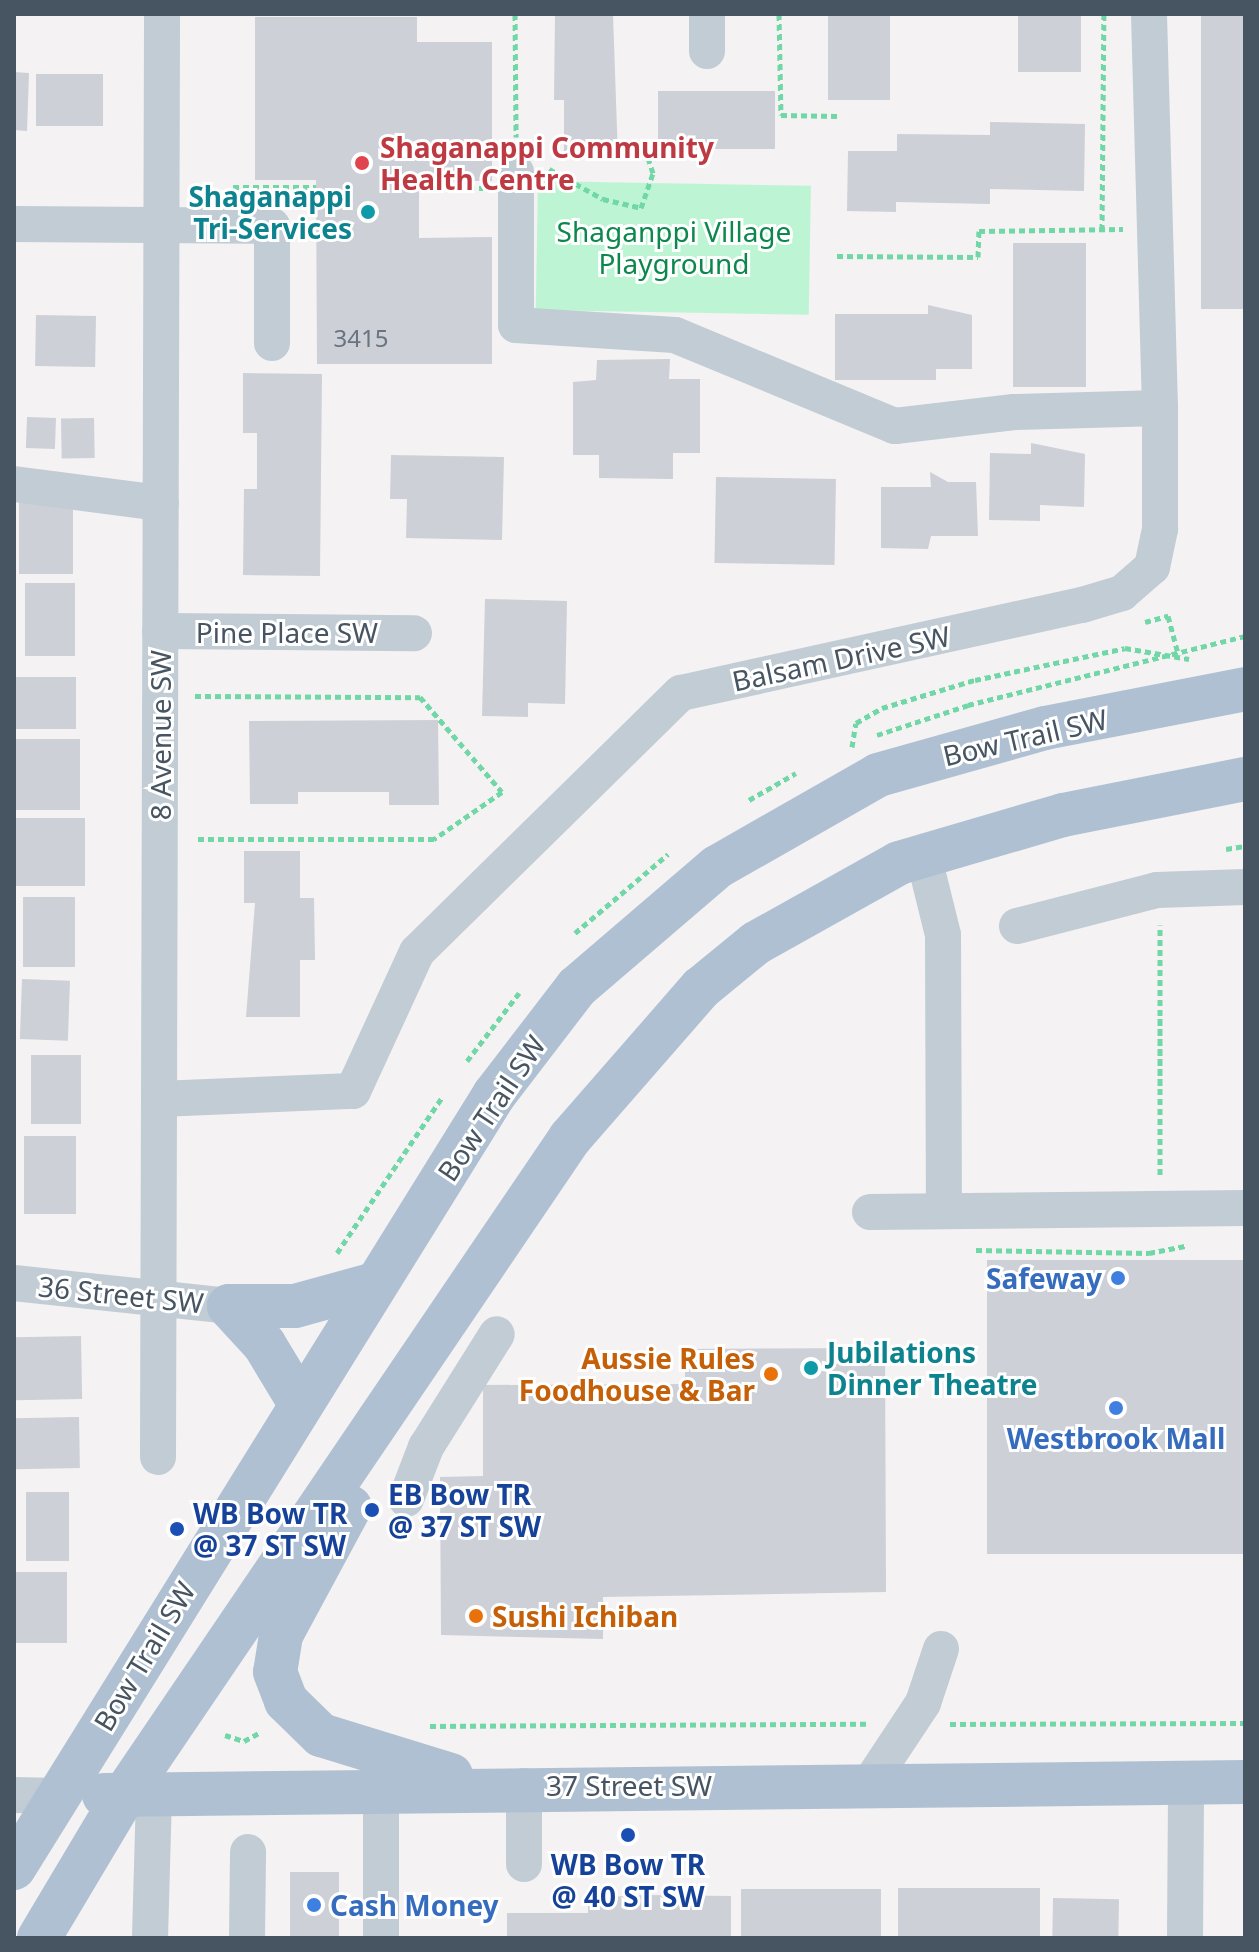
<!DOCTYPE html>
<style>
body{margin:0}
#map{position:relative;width:1259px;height:1952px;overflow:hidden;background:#f4f2f2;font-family:"Noto Sans",sans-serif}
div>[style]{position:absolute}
.green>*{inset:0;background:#bdf5d4;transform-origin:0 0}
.building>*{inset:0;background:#cdd0d7;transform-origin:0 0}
.path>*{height:5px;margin-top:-2.5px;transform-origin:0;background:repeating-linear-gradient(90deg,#71d7a7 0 6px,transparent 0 10px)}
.minor>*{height:36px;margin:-18px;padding:0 18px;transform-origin:18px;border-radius:18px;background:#c1ccd4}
.major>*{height:44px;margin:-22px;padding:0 22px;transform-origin:22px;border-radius:22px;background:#afc0d3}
.path-bridge>*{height:5px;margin-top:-2.5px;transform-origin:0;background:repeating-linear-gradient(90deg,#71d7a7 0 6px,transparent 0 10px)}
.dots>*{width:22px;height:22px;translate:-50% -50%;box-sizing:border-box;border:4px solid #fff;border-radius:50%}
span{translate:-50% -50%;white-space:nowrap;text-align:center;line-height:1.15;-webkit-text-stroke:6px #fff;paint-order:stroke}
.number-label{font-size:24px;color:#68747f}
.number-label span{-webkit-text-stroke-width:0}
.health-label{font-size:28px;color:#be3a42;font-weight:700}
.left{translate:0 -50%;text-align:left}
.culture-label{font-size:28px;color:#0d838f;font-weight:700}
.right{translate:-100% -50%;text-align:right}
.park-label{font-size:28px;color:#0d884d}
.street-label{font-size:28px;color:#475562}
.shop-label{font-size:28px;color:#366cbe;font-weight:700}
.food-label{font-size:28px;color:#c56008;font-weight:700}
.transit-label{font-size:28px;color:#164399;font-weight:700}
.frame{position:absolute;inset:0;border:16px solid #475562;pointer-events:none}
</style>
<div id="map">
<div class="green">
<i style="left:538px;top:181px;width:273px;height:129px;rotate:1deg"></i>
</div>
<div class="building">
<i style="clip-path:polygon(555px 14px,613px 14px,618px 158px,564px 157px,564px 100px,554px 100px)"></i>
<i style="left:828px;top:14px;width:62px;height:86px"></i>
<i style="left:1018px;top:14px;width:63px;height:58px"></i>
<i style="left:1201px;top:14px;width:44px;height:295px"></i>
<i style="clip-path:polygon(255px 17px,417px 17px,417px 42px,492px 42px,492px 181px,419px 181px,419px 238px,492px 237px,492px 364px,317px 364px,316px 180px,255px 180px)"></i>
<i style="clip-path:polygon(14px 72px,29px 73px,27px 131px,14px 130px)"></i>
<i style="left:36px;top:74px;width:67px;height:52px"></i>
<i style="left:658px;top:91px;width:117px;height:58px"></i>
<i style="clip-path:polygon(990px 122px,1085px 124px,1084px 191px,990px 189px,990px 204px,896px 202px,896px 212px,847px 211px,848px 151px,897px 151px,897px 134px,990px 135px)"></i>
<i style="left:1013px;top:243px;width:73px;height:144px"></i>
<i style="clip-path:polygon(928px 305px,972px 315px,972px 369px,936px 369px,936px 380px,835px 380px,835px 314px,928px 314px)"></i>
<i style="left:36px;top:315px;width:60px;height:51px;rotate:1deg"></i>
<i style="clip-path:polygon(670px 359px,669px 379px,700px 379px,700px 453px,673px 453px,673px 479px,599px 478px,599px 455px,573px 455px,573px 382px,596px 380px,597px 360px)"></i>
<i style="clip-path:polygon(243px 373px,322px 374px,320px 576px,243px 575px,244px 489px,257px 489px,257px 433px,243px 433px)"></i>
<i style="left:27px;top:417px;width:29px;height:31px;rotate:2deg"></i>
<i style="left:94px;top:418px;width:40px;height:33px;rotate:89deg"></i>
<i style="clip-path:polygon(1031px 443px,1085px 454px,1084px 507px,1040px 505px,1040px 521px,989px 520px,990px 453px,1031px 454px)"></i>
<i style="clip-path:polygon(391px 455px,504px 457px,502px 540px,406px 538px,407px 499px,390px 499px)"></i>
<i style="clip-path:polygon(930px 472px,948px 482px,976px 482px,978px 536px,931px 536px,928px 549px,881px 548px,881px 487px,931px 487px)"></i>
<i style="left:716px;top:477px;width:120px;height:86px;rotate:1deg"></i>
<i style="left:19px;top:501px;width:54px;height:73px"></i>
<i style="left:25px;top:583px;width:50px;height:73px"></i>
<i style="clip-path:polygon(485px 599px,567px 601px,565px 704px,528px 703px,528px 717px,482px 716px)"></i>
<i style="left:76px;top:677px;width:52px;height:62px;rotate:90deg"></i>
<i style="clip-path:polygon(438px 720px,439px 805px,389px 805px,389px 792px,298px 792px,298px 804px,250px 804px,249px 721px)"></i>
<i style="left:14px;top:739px;width:66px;height:71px"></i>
<i style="left:14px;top:818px;width:71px;height:68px"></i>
<i style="clip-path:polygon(244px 851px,300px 851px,300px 898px,314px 898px,315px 960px,300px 960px,300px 1017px,246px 1017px,255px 903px,244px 903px)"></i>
<i style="left:23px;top:897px;width:52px;height:70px"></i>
<i style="left:22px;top:979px;width:48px;height:60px;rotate:2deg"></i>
<i style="left:31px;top:1055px;width:50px;height:69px"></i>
<i style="left:24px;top:1136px;width:52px;height:78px"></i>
<i style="left:1245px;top:1260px;width:294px;height:258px;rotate:90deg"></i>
<i style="left:81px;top:1336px;width:63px;height:66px;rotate:89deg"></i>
<i style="clip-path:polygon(885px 1348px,886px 1592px,603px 1597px,603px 1639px,441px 1635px,440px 1477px,483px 1476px,483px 1385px,685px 1384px,685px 1349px)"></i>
<i style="left:79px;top:1417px;width:51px;height:65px;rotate:89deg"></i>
<i style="left:26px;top:1492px;width:43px;height:69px"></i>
<i style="left:14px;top:1572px;width:53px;height:71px"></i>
<i style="left:290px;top:1872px;width:49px;height:66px"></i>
<i style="left:898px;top:1888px;width:142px;height:50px"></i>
<i style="left:741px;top:1889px;width:140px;height:49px"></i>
<i style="clip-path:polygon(645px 1895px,731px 1896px,731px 1938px,507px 1938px,507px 1913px,588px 1913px,588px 1898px)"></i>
<i style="left:1053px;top:1898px;width:66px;height:40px;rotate:1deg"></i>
</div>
<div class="path">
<i style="left:515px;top:14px;width:123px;rotate:89.5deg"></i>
<i style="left:779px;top:14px;width:101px;rotate:88.9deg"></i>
<i style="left:781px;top:115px;width:56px;rotate:1deg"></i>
<i style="left:549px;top:169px;width:62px;rotate:29.1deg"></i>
<i style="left:603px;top:199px;width:39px;rotate:13deg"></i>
<i style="left:641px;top:208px;width:37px;rotate:-71deg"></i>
<i style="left:653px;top:173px;width:20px;rotate:-108deg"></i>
<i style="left:233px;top:187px;width:83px"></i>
<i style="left:419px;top:187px;width:64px;rotate:0.9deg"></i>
<i style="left:1102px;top:230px;width:216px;rotate:-89.5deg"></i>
<i style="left:837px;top:256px;width:141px;rotate:0.4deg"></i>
<i style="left:978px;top:257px;width:26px;rotate:-88deg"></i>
<i style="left:979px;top:231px;width:144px;rotate:-0.8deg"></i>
<i style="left:1145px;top:622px;width:24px;rotate:-15deg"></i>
<i style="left:1168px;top:616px;width:38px;rotate:75deg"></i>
<i style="left:195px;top:696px;width:225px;rotate:0.3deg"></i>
<i style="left:420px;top:697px;width:125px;rotate:49.2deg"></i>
<i style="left:502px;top:792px;width:83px;rotate:145.3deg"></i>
<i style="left:434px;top:839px;width:239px;rotate:180deg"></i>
<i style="left:852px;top:747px;width:24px;rotate:-81deg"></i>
<i style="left:856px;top:723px;width:30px;rotate:-30deg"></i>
<i style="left:882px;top:708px;width:97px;rotate:-16.8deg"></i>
<i style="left:975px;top:680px;width:153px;rotate:-12deg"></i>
<i style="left:1125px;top:648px;width:65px;rotate:9.8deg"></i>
<i style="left:749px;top:800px;width:54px;rotate:-29.9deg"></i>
<i style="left:1226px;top:849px;width:19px;rotate:-9deg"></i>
<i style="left:575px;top:933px;width:122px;rotate:-40.3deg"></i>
<i style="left:467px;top:1061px;width:86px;rotate:-52.6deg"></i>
<i style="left:1160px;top:1175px;width:250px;rotate:-90deg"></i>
<i style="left:976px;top:1250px;width:173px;rotate:1deg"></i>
<i style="left:1149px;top:1253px;width:38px;rotate:-11deg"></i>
<i style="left:337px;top:1253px;width:189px;rotate:-56deg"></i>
<i style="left:950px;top:1724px;width:295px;rotate:-0.2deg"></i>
<i style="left:430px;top:1726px;width:438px;rotate:-0.3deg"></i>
<i style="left:225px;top:1735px;width:20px;rotate:18deg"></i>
<i style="left:244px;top:1741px;width:19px;rotate:-28deg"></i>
</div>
<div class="minor">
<i style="left:707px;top:51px;width:37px;rotate:-90deg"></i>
<i style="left:516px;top:172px;width:153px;rotate:90deg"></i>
<i style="left:516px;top:325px;width:159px;rotate:3.6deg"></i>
<i style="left:675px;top:335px;width:238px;rotate:22.5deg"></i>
<i style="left:895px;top:426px;width:120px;rotate:-6.7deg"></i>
<i style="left:1014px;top:412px;width:146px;rotate:-1.6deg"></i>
<i style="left:14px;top:224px;width:258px;rotate:0.4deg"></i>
<i style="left:272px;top:226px;width:117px;rotate:90deg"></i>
<i style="left:14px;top:484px;width:148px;rotate:7.4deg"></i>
<i style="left:160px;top:631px;width:254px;rotate:0.5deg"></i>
<i style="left:923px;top:854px;width:83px;rotate:76.1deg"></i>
<i style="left:943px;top:935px;width:275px;rotate:89.8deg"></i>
<i style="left:1017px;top:926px;width:145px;rotate:-14.4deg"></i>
<i style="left:1157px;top:890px;width:88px;rotate:-2deg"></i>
<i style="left:159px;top:1099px;width:194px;rotate:-2.4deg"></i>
<i style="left:353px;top:1091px;width:153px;rotate:-65.3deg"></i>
<i style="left:417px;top:952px;width:370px;rotate:-44.5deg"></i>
<i style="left:681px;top:693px;width:411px;rotate:-12.4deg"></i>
<i style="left:1082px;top:605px;width:42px;rotate:-16.7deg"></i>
<i style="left:1122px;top:593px;width:40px;rotate:-41deg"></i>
<i style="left:1152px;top:567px;width:39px;rotate:-78deg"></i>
<i style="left:1160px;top:529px;width:121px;rotate:-90deg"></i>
<i style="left:1160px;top:408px;width:394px;rotate:-91.6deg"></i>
<i style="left:870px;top:1212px;width:375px;rotate:-0.6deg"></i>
<i style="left:14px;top:1283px;width:216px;rotate:6.1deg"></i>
<i style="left:158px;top:1457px;width:1443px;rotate:-89.84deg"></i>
<i style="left:406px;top:1499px;width:56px;rotate:-69deg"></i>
<i style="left:426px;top:1447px;width:133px;rotate:-57.9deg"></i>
<i style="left:870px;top:1783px;width:96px;rotate:-56.5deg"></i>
<i style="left:923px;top:1703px;width:57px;rotate:-71.6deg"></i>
<i style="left:524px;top:1786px;width:78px;rotate:90deg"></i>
<i style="left:14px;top:1795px;width:44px;rotate:1.3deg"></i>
<i style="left:150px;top:1938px;width:145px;rotate:-88.4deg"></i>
<i style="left:247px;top:1938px;width:86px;rotate:-89.3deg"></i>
<i style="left:381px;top:1938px;width:150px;rotate:-90deg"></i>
<i style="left:1185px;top:1938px;width:155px;rotate:-89.6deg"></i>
</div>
<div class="major">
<i style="left:229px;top:1306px;width:66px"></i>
<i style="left:295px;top:1306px;width:83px;rotate:-15.4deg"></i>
<i style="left:229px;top:1306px;width:52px;rotate:47.4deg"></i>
<i style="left:264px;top:1344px;width:68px;rotate:58.9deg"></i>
<i style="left:350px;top:1507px;width:145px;rotate:118.3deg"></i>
<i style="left:281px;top:1635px;width:37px;rotate:99deg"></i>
<i style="left:275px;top:1672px;width:31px;rotate:69deg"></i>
<i style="left:286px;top:1701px;width:49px;rotate:44.2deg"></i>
<i style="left:321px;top:1735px;width:136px;rotate:17.1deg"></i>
<i style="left:104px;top:1795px;width:1141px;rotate:-0.65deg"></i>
<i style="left:14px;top:1868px;width:910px;rotate:-58.16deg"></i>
<i style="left:494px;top:1095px;width:136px;rotate:-52.5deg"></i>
<i style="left:577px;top:987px;width:184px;rotate:-40.6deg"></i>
<i style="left:717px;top:867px;width:185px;rotate:-29.7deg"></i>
<i style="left:878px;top:775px;width:173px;rotate:-15.7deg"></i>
<i style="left:1045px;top:728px;width:204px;rotate:-11deg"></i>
<i style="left:39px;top:1938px;width:168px;rotate:-59.2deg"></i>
<i style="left:125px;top:1794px;width:793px;rotate:-55.85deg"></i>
<i style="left:570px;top:1138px;width:199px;rotate:-48.9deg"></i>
<i style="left:701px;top:988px;width:71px;rotate:-39.3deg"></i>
<i style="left:756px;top:943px;width:164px;rotate:-29.2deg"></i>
<i style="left:899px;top:863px;width:171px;rotate:-16.3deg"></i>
<i style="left:1063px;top:815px;width:186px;rotate:-11.2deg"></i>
</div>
<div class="path-bridge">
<i style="left:877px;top:735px;width:96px;rotate:-18.2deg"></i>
<i style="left:968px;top:705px;width:285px;rotate:-14deg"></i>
</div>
<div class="dots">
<i style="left:362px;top:163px;background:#e0444e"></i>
<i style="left:368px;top:212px;background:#0f9aa8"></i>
<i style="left:1118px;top:1278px;background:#3f7fe0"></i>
<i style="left:811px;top:1368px;background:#0f9aa8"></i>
<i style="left:771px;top:1374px;background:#e8710a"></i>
<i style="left:1116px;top:1408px;background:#3f7fe0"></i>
<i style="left:372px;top:1510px;background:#1a4fb4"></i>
<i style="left:177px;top:1529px;background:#1a4fb4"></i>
<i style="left:476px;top:1616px;background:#e8710a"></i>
<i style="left:628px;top:1835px;background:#1a4fb4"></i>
<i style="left:314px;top:1905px;background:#3f7fe0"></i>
</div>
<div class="number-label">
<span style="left:361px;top:338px">3415</span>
</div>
<div class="health-label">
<span class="left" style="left:380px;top:163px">Shaganappi Community<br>Health Centre</span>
</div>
<div class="culture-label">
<span class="right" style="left:352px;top:212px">Shaganappi<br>Tri-Services</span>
<span class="left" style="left:827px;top:1368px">Jubilations<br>Dinner Theatre</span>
</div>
<div class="park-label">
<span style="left:674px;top:247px">Shaganppi Village<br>Playground</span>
</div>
<div class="street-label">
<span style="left:287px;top:632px">Pine Place SW</span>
<span style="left:841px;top:658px;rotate:-12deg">Balsam Drive SW</span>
<span style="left:160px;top:735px;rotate:-90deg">8 Avenue SW</span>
<span style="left:1025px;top:737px;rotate:-13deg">Bow Trail SW</span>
<span style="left:491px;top:1108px;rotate:-56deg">Bow Trail SW</span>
<span style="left:121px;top:1294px;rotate:6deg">36 Street SW</span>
<span style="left:144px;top:1656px;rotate:-59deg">Bow Trail SW</span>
<span style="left:629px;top:1785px">37 Street SW</span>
</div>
<div class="shop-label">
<span class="right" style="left:1102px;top:1278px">Safeway</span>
<span style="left:1116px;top:1438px">Westbrook Mall</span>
<span class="left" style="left:330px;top:1905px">Cash Money</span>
</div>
<div class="food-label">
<span class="right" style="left:755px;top:1374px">Aussie Rules<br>Foodhouse &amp; Bar</span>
<span class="left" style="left:492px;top:1616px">Sushi Ichiban</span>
</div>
<div class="transit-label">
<span class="left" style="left:388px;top:1510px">EB Bow TR<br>@ 37 ST SW</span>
<span class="left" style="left:193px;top:1529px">WB Bow TR<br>@ 37 ST SW</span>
<span style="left:628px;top:1880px">WB Bow TR<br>@ 40 ST SW</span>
</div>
<div class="frame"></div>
</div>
